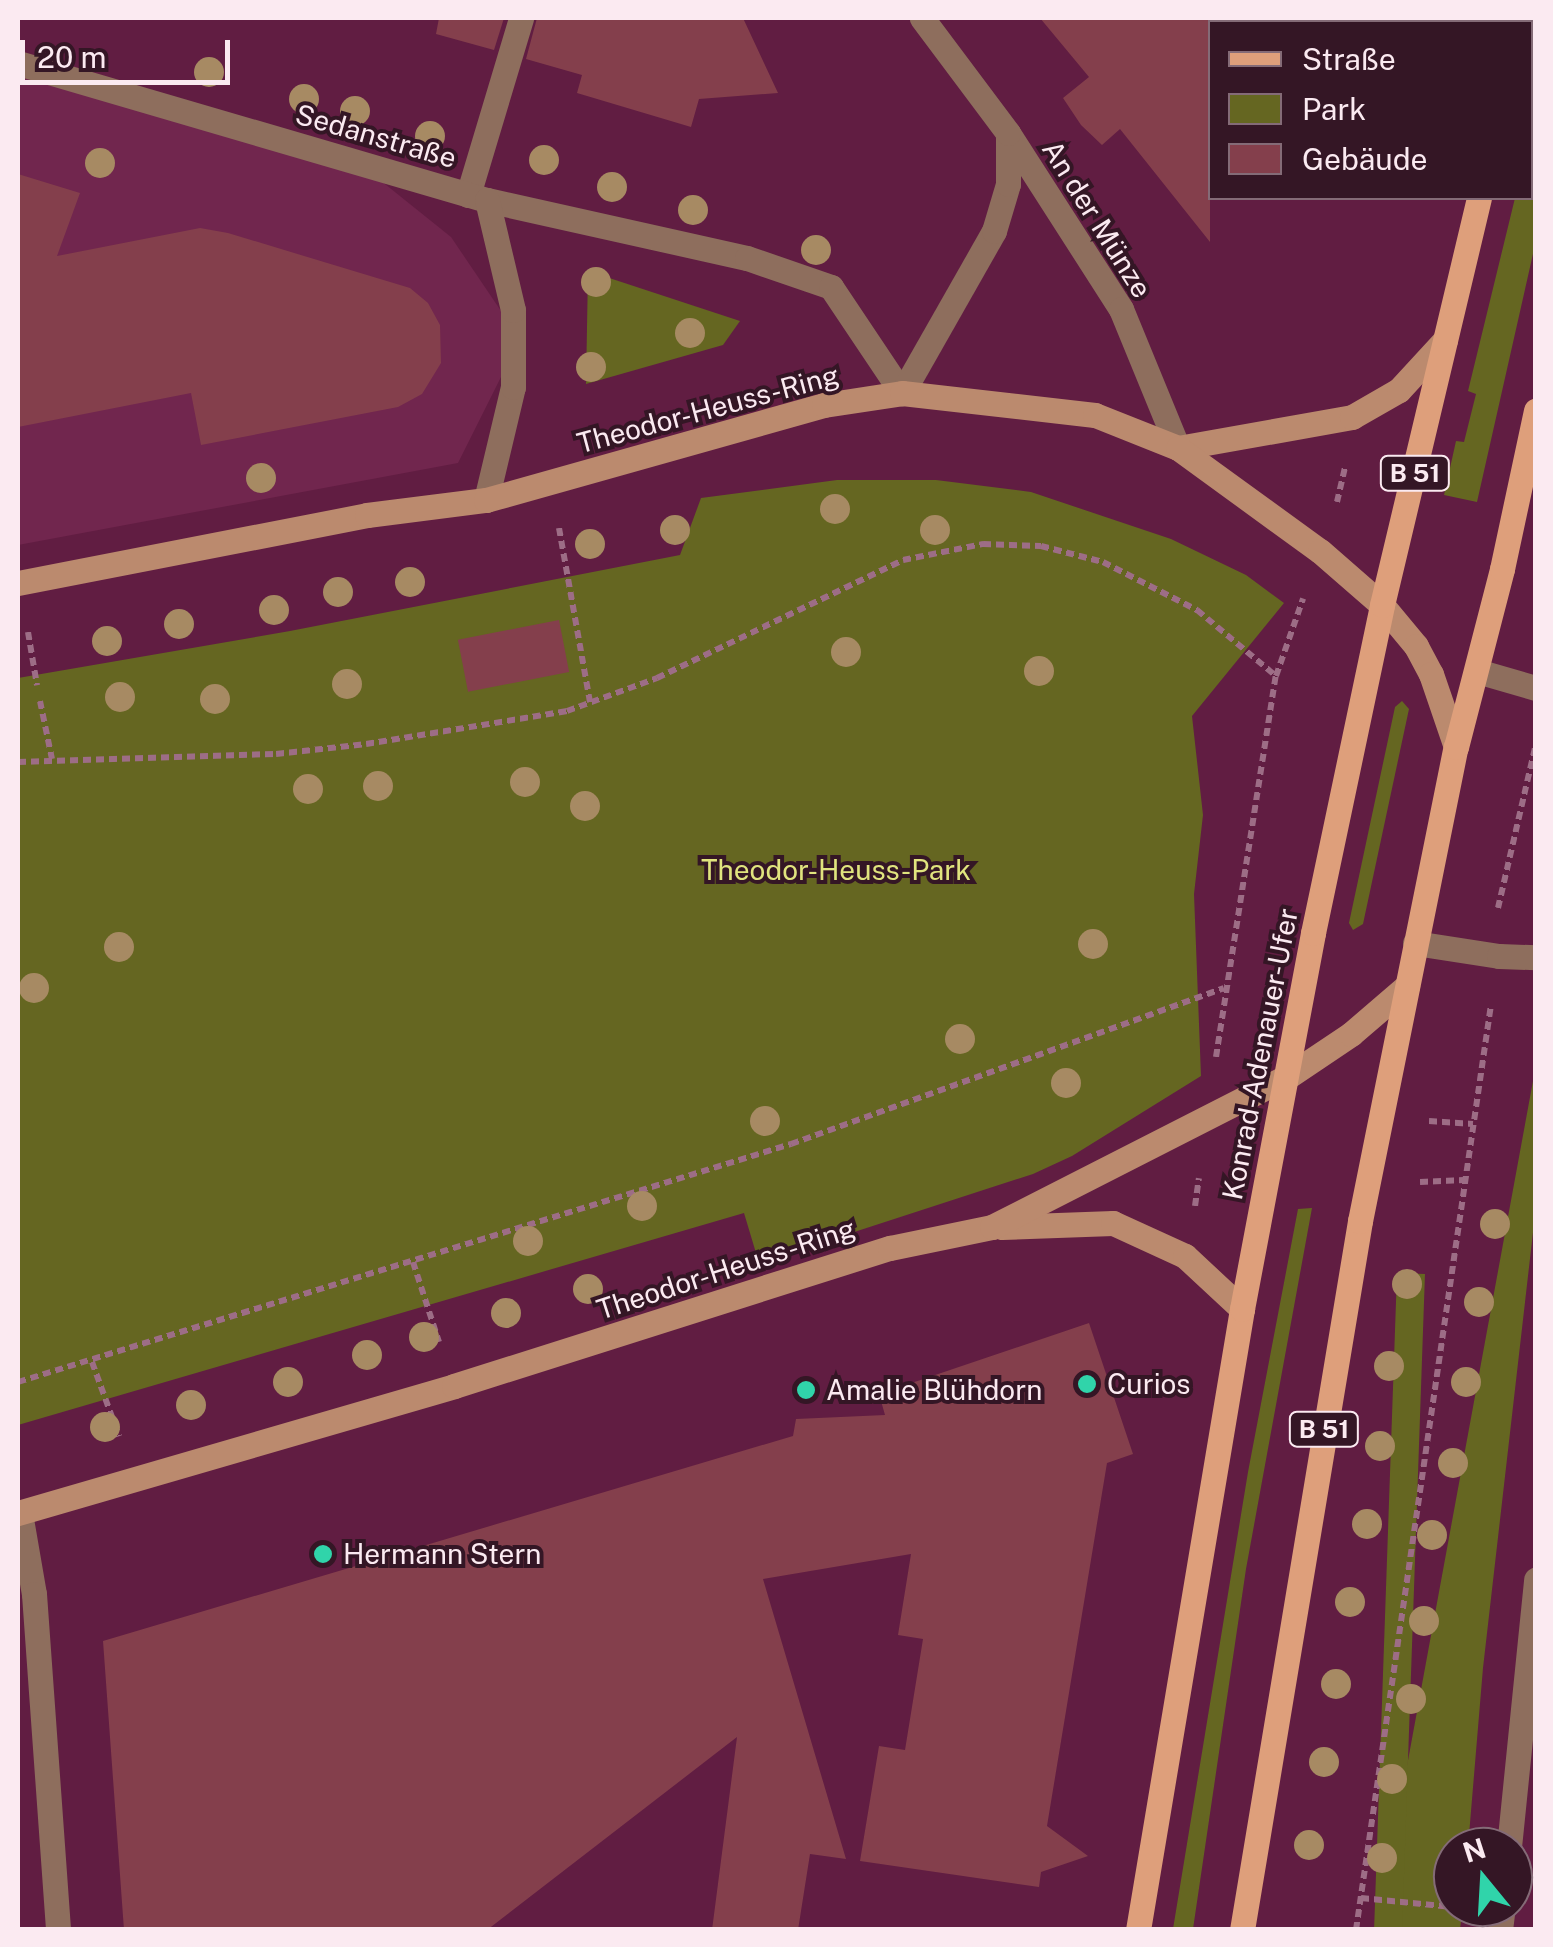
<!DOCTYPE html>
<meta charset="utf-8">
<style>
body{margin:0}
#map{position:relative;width:1553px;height:1947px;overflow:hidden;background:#611d42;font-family:"Public Sans",sans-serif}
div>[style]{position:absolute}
.built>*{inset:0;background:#71264e}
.green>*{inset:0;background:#656621;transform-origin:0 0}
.building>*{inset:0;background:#843f4c;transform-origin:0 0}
.path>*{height:6px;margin-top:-3px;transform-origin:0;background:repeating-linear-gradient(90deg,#9d6d86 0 8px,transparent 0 13px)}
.lane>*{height:25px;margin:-12.5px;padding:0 12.5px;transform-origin:12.5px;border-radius:12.5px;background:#8e6e5d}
.street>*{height:25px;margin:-12.5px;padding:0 12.5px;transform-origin:12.5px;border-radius:12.5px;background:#8e6e5d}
.secondary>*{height:25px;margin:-12.5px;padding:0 12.5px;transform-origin:12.5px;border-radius:12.5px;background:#bb8a6e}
.primary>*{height:25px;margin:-12.5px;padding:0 12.5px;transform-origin:12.5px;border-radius:12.5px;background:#de9f7b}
.trees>*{width:30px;height:30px;margin:-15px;border-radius:50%;background:#a78a63}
.dots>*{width:28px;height:28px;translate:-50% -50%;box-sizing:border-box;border:5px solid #341625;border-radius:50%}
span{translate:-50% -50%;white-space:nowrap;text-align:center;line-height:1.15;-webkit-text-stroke:8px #341625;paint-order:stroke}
.shield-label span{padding:2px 8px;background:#341625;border:2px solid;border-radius:8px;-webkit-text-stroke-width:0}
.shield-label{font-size:25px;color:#fbeaf1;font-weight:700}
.street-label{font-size:28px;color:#fbeaf1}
.park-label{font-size:28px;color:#e0e47e}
.poi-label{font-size:28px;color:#fbeaf1}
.left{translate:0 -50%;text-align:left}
.frame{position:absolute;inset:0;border:20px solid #fbeaf1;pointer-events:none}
.legend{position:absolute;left:1208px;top:20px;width:325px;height:180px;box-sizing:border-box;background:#341625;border:2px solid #846b77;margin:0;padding:12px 18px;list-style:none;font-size:30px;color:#fbeaf1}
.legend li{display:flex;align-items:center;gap:20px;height:50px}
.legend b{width:50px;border:2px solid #846b77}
.north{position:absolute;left:1433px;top:1827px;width:100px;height:100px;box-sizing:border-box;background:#341625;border:2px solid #846b77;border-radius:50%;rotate:342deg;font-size:28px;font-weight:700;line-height:40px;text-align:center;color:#fbeaf1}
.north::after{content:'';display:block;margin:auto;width:35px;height:45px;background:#30d4aa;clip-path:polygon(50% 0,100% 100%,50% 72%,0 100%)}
.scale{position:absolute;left:20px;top:40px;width:210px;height:45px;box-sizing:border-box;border:5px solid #fbeaf1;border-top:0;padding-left:12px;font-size:30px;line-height:35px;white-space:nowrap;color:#fbeaf1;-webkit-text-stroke:8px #341625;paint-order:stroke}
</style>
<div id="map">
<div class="built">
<i style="clip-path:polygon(18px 76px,375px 176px,451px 237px,520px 339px,458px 463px,18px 545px)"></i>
</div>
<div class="green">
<i style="clip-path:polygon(1535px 115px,1535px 245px,1477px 502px,1444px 495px,1456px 441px,1464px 442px,1476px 394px,1468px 391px,1515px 198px,1530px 198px,1531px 136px)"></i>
<i style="clip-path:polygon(588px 271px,740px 321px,723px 345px,586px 384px)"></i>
<i style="clip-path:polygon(837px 480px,936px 480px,1031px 492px,1171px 539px,1246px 575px,1284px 603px,1192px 716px,1203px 815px,1194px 894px,1201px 1076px,1072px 1156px,1033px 1174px,759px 1263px,744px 1213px,18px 1425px,18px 678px,290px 631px,680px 555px,701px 498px)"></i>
<i style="clip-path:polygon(1402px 701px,1409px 709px,1363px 924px,1353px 930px,1349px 923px,1395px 707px)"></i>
<i style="clip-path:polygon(1535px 1070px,1535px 1215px,1483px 1668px,1468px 1847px,1453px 1847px,1453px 1907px,1463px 1907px,1460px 1929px,1377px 1929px)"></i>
<i style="clip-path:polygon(1312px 1208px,1246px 1569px,1193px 1929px,1173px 1929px,1248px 1472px,1298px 1209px)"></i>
<i style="left:1397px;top:1273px;width:28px;height:665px;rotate:2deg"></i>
</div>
<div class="building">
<i style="clip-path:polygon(439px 18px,504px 18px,494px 50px,436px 34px)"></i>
<i style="clip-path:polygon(537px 18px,743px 18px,778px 93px,699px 99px,691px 127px,577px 93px,582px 75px,526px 59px)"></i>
<i style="clip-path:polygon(1040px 18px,1210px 18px,1210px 242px,1120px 129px,1102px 145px,1081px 125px,1063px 98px,1089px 77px)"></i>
<i style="clip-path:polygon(18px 174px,80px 193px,57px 256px,200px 228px,228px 233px,410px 288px,428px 303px,440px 325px,441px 363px,422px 394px,398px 407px,201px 445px,191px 393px,18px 427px)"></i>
<i style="left:559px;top:620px;width:53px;height:103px;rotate:79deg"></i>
<i style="clip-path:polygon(1089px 1323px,1133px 1454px,1107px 1463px,1047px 1826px,1088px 1856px,1041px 1872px,1039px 1887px,860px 1861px,879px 1746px,905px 1750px,923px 1639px,898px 1635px,911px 1554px,763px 1579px,846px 1859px,810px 1854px,798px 1930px,712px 1930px,737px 1737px,487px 1930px,124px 1930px,103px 1641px,793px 1436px,796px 1419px,885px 1415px,879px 1394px)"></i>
</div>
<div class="path">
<i style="left:1337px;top:502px;width:37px;rotate:-77deg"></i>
<i style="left:559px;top:528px;width:177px;rotate:79.9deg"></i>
<i style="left:28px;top:632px;width:54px;rotate:80.4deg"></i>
<i style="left:40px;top:701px;width:59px;rotate:78.3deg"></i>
<i style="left:18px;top:762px;width:258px;rotate:-1.8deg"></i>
<i style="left:276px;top:754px;width:91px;rotate:-6.3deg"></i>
<i style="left:366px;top:744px;width:204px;rotate:-9.3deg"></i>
<i style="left:567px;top:711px;width:96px;rotate:-20.1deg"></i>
<i style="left:657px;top:678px;width:273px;rotate:-25.6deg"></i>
<i style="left:903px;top:560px;width:82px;rotate:-11.3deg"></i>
<i style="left:983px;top:544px;width:58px;rotate:2deg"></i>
<i style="left:1041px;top:546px;width:64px;rotate:14.5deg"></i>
<i style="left:1103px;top:562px;width:106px;rotate:27.1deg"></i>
<i style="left:1197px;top:610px;width:103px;rotate:39.9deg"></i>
<i style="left:1498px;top:908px;width:168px;rotate:-77deg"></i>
<i style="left:1216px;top:1057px;width:386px;rotate:-81.1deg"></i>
<i style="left:1276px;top:676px;width:82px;rotate:-70.7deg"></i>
<i style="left:1429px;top:1121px;width:44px;rotate:3.9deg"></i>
<i style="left:1420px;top:1182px;width:44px;rotate:-2.6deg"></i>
<i style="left:1195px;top:1206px;width:28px;rotate:-82deg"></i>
<i style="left:413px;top:1262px;width:84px;rotate:72deg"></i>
<i style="left:92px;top:1362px;width:79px;rotate:70deg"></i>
<i style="left:18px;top:1382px;width:809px;rotate:-17.11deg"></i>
<i style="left:791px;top:1144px;width:460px;rotate:-19.8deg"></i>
<i style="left:1361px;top:1898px;width:92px;rotate:5.6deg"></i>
<i style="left:1356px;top:1930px;width:935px;rotate:-81.7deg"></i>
</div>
<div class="lane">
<i style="left:1008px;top:133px;width:209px;rotate:57.3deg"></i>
<i style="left:1121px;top:309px;width:150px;rotate:67.7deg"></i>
<i style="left:468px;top:195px;width:185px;rotate:-73.3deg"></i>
<i style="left:1477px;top:671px;width:61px;rotate:16.1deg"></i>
<i style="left:1415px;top:943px;width:85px;rotate:8.8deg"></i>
<i style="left:1499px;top:956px;width:37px;rotate:2deg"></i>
<i style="left:1509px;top:1847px;width:269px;rotate:-84.2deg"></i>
<i style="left:1500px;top:1930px;width:23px;rotate:-83deg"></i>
</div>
<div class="street">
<i style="left:18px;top:63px;width:489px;rotate:16.3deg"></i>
<i style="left:487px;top:200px;width:266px;rotate:12.6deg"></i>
<i style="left:747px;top:258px;width:89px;rotate:19deg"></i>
<i style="left:831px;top:287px;width:128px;rotate:56.2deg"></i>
<i style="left:902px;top:393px;width:186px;rotate:-60.4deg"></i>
<i style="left:994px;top:231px;width:49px;rotate:-73.4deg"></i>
<i style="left:1008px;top:184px;width:51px;rotate:-90deg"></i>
<i style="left:1008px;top:133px;width:144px;rotate:-126.8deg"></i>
<i style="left:486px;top:500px;width:116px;rotate:-76.6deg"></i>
<i style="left:513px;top:387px;width:77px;rotate:-90deg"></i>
<i style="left:513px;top:310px;width:113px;rotate:-103.3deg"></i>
<i style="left:20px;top:1513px;width:82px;rotate:80.2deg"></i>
<i style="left:34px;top:1594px;width:337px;rotate:85.9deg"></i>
</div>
<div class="secondary">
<i style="left:1178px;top:448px;width:177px;rotate:-10.1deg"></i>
<i style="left:1352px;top:417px;width:54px;rotate:-29.9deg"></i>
<i style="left:1399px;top:390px;width:68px;rotate:-47.4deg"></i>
<i style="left:18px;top:583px;width:356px;rotate:-11deg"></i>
<i style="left:367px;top:515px;width:120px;rotate:-7.2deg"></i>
<i style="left:486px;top:500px;width:351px;rotate:-15.7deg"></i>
<i style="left:824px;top:405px;width:79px;rotate:-8.7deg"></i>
<i style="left:902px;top:393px;width:194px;rotate:6.5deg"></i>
<i style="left:1095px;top:415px;width:89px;rotate:21.7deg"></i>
<i style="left:1178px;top:448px;width:175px;rotate:36deg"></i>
<i style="left:1320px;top:551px;width:82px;rotate:41.1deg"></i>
<i style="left:1382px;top:605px;width:53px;rotate:50.3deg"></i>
<i style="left:1416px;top:646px;width:32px;rotate:62deg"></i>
<i style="left:1431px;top:674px;width:77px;rotate:71.1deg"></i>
<i style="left:1002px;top:1227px;width:111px;rotate:-2.1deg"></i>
<i style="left:1113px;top:1223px;width:79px;rotate:24.6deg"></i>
<i style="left:1185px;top:1256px;width:78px;rotate:42.9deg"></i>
<i style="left:18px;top:1513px;width:454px;rotate:-16.2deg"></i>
<i style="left:454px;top:1386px;width:457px;rotate:-17.6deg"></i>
<i style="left:890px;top:1248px;width:104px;rotate:-11.6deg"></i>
<i style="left:992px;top:1227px;width:331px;rotate:-27deg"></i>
<i style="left:1287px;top:1077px;width:77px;rotate:-33.9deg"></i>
<i style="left:1351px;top:1034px;width:74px;rotate:-40.6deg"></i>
</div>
<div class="primary">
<i style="left:1522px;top:22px;width:4px;rotate:-76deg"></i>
<i style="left:1138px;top:1930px;width:630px;rotate:-80.49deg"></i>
<i style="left:1242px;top:1309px;width:383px;rotate:-79.3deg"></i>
<i style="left:1313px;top:933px;width:335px;rotate:-78.1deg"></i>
<i style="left:1382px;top:605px;width:418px;rotate:-76.6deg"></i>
<i style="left:1242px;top:1930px;width:719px;rotate:-80.55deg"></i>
<i style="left:1360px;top:1221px;width:484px;rotate:-78.6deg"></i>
<i style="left:1456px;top:747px;width:184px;rotate:-75.5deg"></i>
<i style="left:1502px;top:569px;width:162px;rotate:-77.9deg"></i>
</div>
<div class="trees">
<i style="left:209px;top:72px"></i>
<i style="left:304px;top:99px"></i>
<i style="left:355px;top:111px"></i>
<i style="left:430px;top:136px"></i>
<i style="left:544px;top:160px"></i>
<i style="left:100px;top:163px"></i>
<i style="left:612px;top:187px"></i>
<i style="left:693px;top:210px"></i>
<i style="left:816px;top:250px"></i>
<i style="left:596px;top:282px"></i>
<i style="left:690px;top:333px"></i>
<i style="left:591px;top:367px"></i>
<i style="left:261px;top:478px"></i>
<i style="left:835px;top:509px"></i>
<i style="left:675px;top:530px"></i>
<i style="left:935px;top:530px"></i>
<i style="left:590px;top:544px"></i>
<i style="left:410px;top:582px"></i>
<i style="left:338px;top:592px"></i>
<i style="left:274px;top:610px"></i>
<i style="left:179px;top:624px"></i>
<i style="left:107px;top:641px"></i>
<i style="left:846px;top:652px"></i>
<i style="left:1039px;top:671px"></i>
<i style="left:347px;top:684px"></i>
<i style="left:120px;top:697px"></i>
<i style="left:215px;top:699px"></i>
<i style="left:525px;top:782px"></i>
<i style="left:378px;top:786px"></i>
<i style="left:308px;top:789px"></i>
<i style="left:585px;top:806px"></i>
<i style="left:1093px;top:944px"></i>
<i style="left:119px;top:947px"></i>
<i style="left:34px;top:988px"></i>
<i style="left:960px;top:1039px"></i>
<i style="left:1066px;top:1083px"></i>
<i style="left:765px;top:1121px"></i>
<i style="left:642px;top:1206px"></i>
<i style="left:1495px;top:1224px"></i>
<i style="left:528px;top:1241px"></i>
<i style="left:1407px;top:1284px"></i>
<i style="left:588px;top:1289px"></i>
<i style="left:1479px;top:1302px"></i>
<i style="left:506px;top:1313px"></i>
<i style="left:424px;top:1337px"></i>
<i style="left:367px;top:1355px"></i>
<i style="left:1389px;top:1366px"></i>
<i style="left:288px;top:1382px"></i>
<i style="left:1466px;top:1382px"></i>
<i style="left:191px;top:1405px"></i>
<i style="left:105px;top:1427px"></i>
<i style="left:1380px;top:1446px"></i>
<i style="left:1453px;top:1463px"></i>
<i style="left:1367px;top:1524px"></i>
<i style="left:1432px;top:1535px"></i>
<i style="left:1350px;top:1602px"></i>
<i style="left:1424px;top:1621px"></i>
<i style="left:1336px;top:1684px"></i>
<i style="left:1411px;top:1699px"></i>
<i style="left:1324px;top:1762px"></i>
<i style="left:1392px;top:1779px"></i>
<i style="left:1309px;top:1845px"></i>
<i style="left:1382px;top:1858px"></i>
</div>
<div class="dots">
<i style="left:1087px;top:1384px;background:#30d4aa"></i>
<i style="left:806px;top:1390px;background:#30d4aa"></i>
<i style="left:323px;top:1554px;background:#30d4aa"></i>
</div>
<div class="shield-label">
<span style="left:1415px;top:473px">B 51</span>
<span style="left:1324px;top:1429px">B 51</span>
</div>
<div class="street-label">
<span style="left:376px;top:136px;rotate:16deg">Sedanstraße</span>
<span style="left:1097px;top:219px;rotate:58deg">An der Münze</span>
<span style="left:708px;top:409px;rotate:-15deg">Theodor-Heuss-Ring</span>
<span style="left:1260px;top:1054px;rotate:-79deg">Konrad-Adenauer-Ufer</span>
<span style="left:726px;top:1269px;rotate:-18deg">Theodor-Heuss-Ring</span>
</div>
<div class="park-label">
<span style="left:836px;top:870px">Theodor-Heuss-Park</span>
</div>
<div class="poi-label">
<span class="left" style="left:1107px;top:1384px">Curios</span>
<span class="left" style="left:826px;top:1390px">Amalie Blühdorn</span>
<span class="left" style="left:343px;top:1554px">Hermann Stern</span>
</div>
<div class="frame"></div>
<ul class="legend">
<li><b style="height:12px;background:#de9f7b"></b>Straße</li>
<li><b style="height:28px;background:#656621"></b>Park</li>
<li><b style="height:28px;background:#843f4c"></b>Gebäude</li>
</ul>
<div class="north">N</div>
<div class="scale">20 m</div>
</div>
